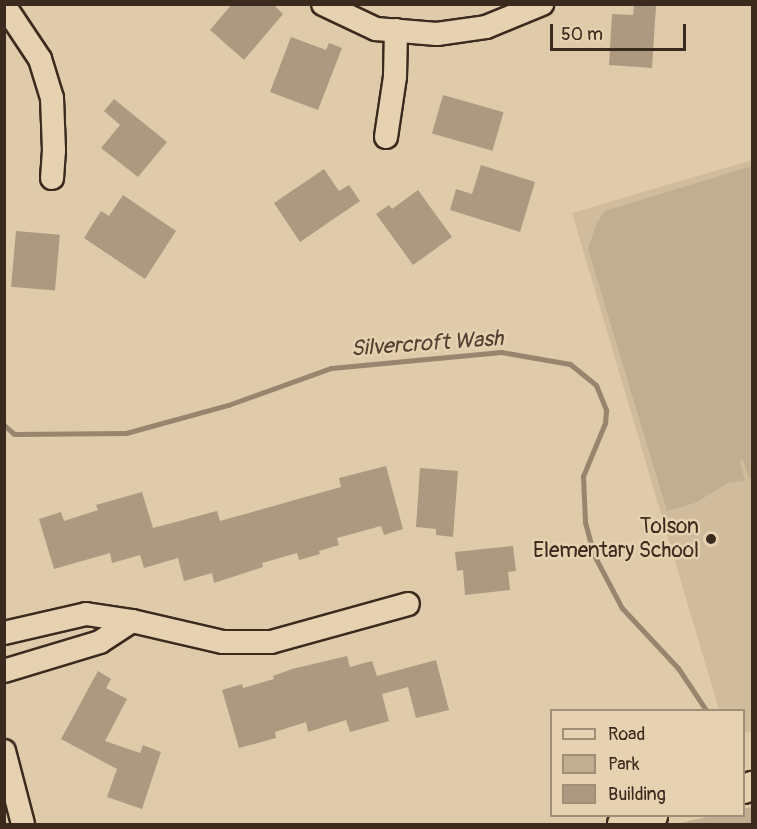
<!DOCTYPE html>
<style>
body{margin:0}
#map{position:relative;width:757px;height:829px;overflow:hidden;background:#dfcaaa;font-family:Pangolin,sans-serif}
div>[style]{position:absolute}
.built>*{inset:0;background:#d0bb9d}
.green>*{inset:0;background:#c1ad90}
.stream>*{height:5px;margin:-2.5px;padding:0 2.5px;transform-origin:2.5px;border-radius:2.5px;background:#98856d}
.building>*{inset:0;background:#ac997f;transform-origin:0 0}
.roads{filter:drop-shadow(2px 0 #3b2a1e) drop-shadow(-2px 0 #3b2a1e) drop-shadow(0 2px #3b2a1e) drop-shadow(0 -2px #3b2a1e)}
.minor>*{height:22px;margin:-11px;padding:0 11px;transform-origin:11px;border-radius:11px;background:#e6d1b0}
.major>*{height:28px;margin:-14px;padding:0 14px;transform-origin:14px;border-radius:14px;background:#e6d1b0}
.dots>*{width:16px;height:16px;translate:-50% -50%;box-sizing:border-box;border:3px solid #e6d1b0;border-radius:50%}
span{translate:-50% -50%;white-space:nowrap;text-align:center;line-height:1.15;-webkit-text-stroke:5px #e6d1b0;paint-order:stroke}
.poi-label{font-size:21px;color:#3b2a1e}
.right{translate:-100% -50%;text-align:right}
.water-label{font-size:22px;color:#524132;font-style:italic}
.frame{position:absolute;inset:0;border:6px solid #3b2a1e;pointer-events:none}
.legend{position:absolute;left:550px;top:709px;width:195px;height:108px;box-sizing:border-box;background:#e6d1b0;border:2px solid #a28e76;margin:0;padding:8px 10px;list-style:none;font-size:18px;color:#3b2a1e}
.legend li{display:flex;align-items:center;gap:12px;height:30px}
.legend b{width:30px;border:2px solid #a28e76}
.scale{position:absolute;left:550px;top:24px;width:136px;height:27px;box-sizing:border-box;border:3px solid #3b2a1e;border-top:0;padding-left:8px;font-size:18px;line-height:21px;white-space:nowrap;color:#3b2a1e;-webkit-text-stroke:4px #e6d1b0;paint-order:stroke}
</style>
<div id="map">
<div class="built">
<i style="clip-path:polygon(752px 160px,752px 731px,744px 733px,744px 710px,719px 710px,572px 213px)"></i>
</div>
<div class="green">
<i style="clip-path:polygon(752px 166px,752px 479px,749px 478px,743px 460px,740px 461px,745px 481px,728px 483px,695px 503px,667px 511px,588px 249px,597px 222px,605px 211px)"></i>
<i style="clip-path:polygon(752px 807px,752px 824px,677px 824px,710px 816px,744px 816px,744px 809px)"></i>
</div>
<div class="stream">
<i style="left:4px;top:425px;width:13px;rotate:42deg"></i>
<i style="left:14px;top:434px;width:112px;rotate:-0.5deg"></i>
<i style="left:126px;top:433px;width:106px;rotate:-15.4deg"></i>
<i style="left:228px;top:405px;width:109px;rotate:-19.8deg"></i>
<i style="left:331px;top:368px;width:171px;rotate:-5.4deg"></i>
<i style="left:501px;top:352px;width:70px;rotate:9.9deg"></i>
<i style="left:570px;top:364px;width:33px;rotate:39deg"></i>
<i style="left:596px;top:385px;width:27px;rotate:68deg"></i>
<i style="left:606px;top:410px;width:13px;rotate:94deg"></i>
<i style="left:605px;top:423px;width:57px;rotate:112.5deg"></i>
<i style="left:583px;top:476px;width:46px;rotate:87.5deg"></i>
<i style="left:585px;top:522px;width:34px;rotate:75deg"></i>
<i style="left:594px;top:555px;width:60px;rotate:62.2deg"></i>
<i style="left:622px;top:608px;width:82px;rotate:47deg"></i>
<i style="left:678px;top:668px;width:50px;rotate:56.3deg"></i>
</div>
<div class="building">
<i style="clip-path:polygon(232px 4px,273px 4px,283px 14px,244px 60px,210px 30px)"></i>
<i style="clip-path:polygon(634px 5px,656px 6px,652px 68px,609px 65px,612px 14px,633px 15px)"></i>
<i style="clip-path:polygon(291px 37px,326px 50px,329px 43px,342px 48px,318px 110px,270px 92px)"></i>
<i style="left:443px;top:95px;width:63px;height:40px;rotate:16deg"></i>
<i style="clip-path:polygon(114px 99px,167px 142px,138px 177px,101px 148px,120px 125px,104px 111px)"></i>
<i style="clip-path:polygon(481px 165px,535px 182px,520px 232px,450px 210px,456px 189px,472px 194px)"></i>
<i style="clip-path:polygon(324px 169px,339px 191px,349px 185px,360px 201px,300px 242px,274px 203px)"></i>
<i style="clip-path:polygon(418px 190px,452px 237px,413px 265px,376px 214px,389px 205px,392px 209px)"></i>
<i style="clip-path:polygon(123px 195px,176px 231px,145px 279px,84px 238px,101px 211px,109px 216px)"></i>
<i style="left:16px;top:231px;width:44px;height:56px;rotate:5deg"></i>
<i style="clip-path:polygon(386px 466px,403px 529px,384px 535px,381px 526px,337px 538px,339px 545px,319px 551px,320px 554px,299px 560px,297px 553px,262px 563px,263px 567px,214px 583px,212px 573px,184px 581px,178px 558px,144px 568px,140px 555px,112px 563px,110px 553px,54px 569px,39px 519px,61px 512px,64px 521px,98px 510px,96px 505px,142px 492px,153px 528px,217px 511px,220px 521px,341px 487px,339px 478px)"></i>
<i style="clip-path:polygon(420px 468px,458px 471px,453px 537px,436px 535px,436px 529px,416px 527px)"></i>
<i style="clip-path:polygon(513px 546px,516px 571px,508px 572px,510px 590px,465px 595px,463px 570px,457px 571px,455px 552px)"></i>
<i style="clip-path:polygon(347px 656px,350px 667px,372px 661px,377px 676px,436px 660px,449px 710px,416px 718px,408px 687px,382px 694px,389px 721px,350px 732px,346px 720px,308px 732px,306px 722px,275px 732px,276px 738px,239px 748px,222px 690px,242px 684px,243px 688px,274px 679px,273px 676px,292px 669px)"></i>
<i style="clip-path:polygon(98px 671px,111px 679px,106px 688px,127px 699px,105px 741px,140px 753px,143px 745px,161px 752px,142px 809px,107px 797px,117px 769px,61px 739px)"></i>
</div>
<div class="roads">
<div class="minor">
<i style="left:323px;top:4px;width:59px;rotate:25.3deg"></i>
<i style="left:376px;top:29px;width:61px;rotate:4.7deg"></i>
<i style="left:437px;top:34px;width:49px;rotate:-8.1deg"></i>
<i style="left:486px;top:27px;width:61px;rotate:-22.3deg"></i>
<i style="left:4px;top:5px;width:65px;rotate:56.3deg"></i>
<i style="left:40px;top:59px;width:41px;rotate:72.9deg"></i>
<i style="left:52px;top:98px;width:52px;rotate:87.8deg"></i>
<i style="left:54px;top:150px;width:28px;rotate:94deg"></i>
<i style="left:386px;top:137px;width:61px;rotate:-81.5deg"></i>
<i style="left:395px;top:77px;width:47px;rotate:-88.8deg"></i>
<i style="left:132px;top:621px;width:93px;rotate:13deg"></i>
<i style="left:223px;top:642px;width:48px"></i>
<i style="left:271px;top:642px;width:142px;rotate:-15.5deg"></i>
<i style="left:4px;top:633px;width:84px;rotate:-13deg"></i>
<i style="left:86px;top:614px;width:47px;rotate:8.7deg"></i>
<i style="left:132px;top:621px;width:38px;rotate:147deg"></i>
<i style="left:100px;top:642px;width:100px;rotate:163.2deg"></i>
<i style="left:4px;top:751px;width:75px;rotate:75.4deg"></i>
</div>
<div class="major">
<i style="left:744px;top:789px;width:9px;rotate:-21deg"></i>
<i style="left:622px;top:824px;width:32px;rotate:-14deg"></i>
</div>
</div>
<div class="dots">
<i style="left:711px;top:539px;background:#3b2a1e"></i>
</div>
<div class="poi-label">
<span class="right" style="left:699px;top:539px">Tolson<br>Elementary School</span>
</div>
<div class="water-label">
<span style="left:427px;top:344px;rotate:-4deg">Silvercroft Wash</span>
</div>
<div class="frame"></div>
<ul class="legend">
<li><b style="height:8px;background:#e6d1b0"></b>Road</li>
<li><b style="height:16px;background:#c1ad90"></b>Park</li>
<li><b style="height:16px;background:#ac997f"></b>Building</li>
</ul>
<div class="scale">50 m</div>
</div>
